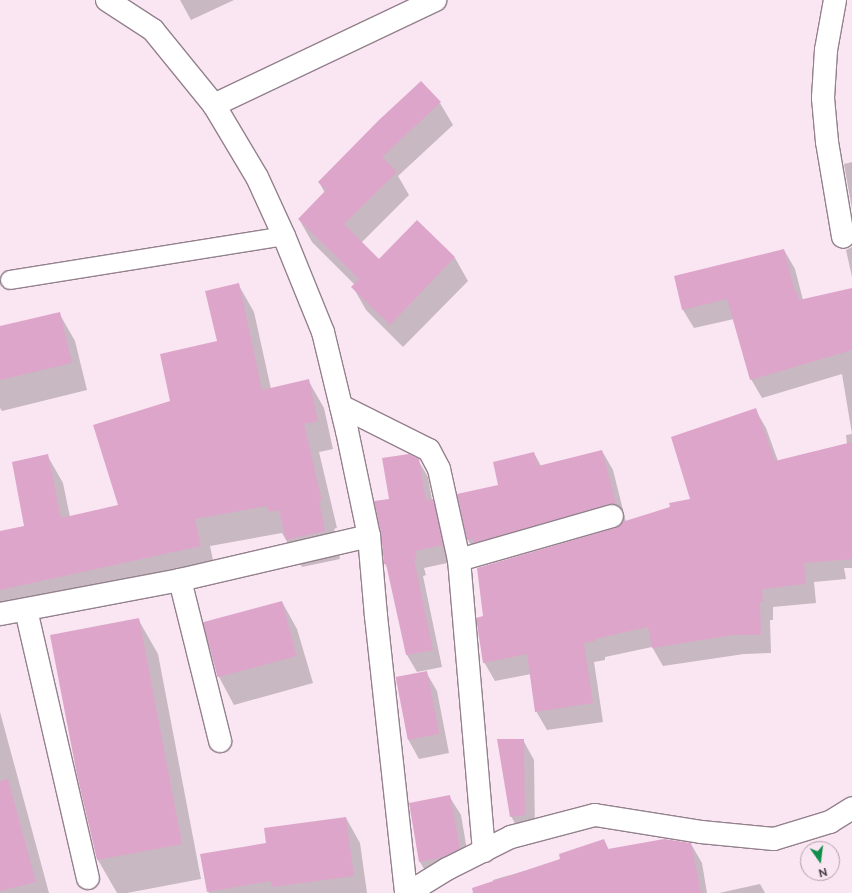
<!DOCTYPE html>
<style>
body{margin:0}
#map{position:relative;width:852px;height:893px;overflow:hidden;background:#fae6f2;font-family:Raleway,sans-serif}
div>[style]{position:absolute}
.shadow>*{inset:0;background:#0003}
.building>*{inset:0;background:#dea5cb;transform-origin:0 0}
.roads{filter:drop-shadow(1px 0 #93818d) drop-shadow(-1px 0 #93818d) drop-shadow(0 1px #93818d) drop-shadow(0 -1px #93818d)}
.lane>*{height:18px;margin:-9px;padding:0 9px;transform-origin:9px;border-radius:9px;background:#fff}
.street>*{height:22px;margin:-11px;padding:0 11px;transform-origin:11px;border-radius:11px;background:#fff}
span{translate:-50% -50%;white-space:nowrap;text-align:center;line-height:1.15;-webkit-text-stroke:4px #fae6f2;paint-order:stroke}
.north{position:absolute;left:800px;top:841px;width:40px;height:40px;box-sizing:border-box;background:#fae6f2;border:1px solid #b0a1aa;border-radius:50%;rotate:166deg;font-size:11px;font-weight:700;line-height:16px;text-align:center;color:#423a3f}
.north::after{content:'';display:block;margin:auto;width:14px;height:18px;background:#108e4a;clip-path:polygon(50% 0,100% 100%,50% 72%,0 100%)}
</style>
<div id="map">
<div class="shadow">
<i style="clip-path:polygon(180px 0,234px 0,191px 20px)"></i>
<i style="clip-path:polygon(440px 103px,453px 125px,398px 176px,409px 195px,361px 243px,379px 260px,417px 222px,455px 258px,468px 281px,403px 347px,366px 310px,353px 287px,355px 285px,312px 242px,299px 219px,325px 193px,319px 182px)"></i>
<i style="clip-path:polygon(852px 162px,852px 209px,844px 164px)"></i>
<i style="clip-path:polygon(852px 247px,852px 277px,846px 250px)"></i>
<i style="clip-path:polygon(784px 250px,795px 269px,803px 300px,852px 289px,852px 434px,842px 374px,762px 398px,751px 379px,734px 319px,694px 328px,683px 310px,675px 277px)"></i>
<i style="clip-path:polygon(238px 284px,254px 312px,271px 389px,308px 380px,324px 408px,333px 449px,319px 452px,337px 528px,334px 529px,340px 559px,302px 567px,282px 533px,210px 546px,216px 574px,0 621px,0 532px,25px 527px,47px 455px,63px 483px,70px 517px,119px 506px,171px 401px,218px 342px)"></i>
<i style="clip-path:polygon(59px 313px,75px 341px,87px 390px,2px 411px,0 408px,0 327px)"></i>
<i style="clip-path:polygon(755px 409px,766px 428px,778px 461px,847px 444px,846px 435px,852px 434px,852px 568px,844px 568px,846px 579px,814px 582px,816px 603px,773px 607px,773px 620px,770px 620px,771px 653px,744px 654px,663px 666px,652px 647px,605px 657px,605px 660px,594px 662px,603px 722px,547px 730px,536px 711px,531px 674px,495px 681px,484px 662px,484px 617px,623px 523px,479px 559px,468px 540px,458px 495px,499px 486px,534px 453px,541px 466px,602px 451px,613px 470px,626px 522px,691px 500px)"></i>
<i style="clip-path:polygon(418px 460px,428px 477px,432px 500px,442px 517px,452px 562px,424px 568px,426px 575px,423px 576px,442px 667px,417px 672px,407px 655px,389px 570px,385px 564px,390px 499px)"></i>
<i style="clip-path:polygon(282px 602px,297px 629px,313px 683px,234px 705px,219px 677px)"></i>
<i style="clip-path:polygon(138px 619px,158px 654px,201px 879px,127px 893px,117px 893px,98px 860px,78px 775px)"></i>
<i style="clip-path:polygon(426px 672px,437px 691px,449px 753px,419px 759px,408px 739px)"></i>
<i style="clip-path:polygon(0 712px,49px 893px,0 893px)"></i>
<i style="clip-path:polygon(523px 740px,534px 760px,535px 834px,522px 836px,511px 816px)"></i>
<i style="clip-path:polygon(449px 796px,461px 815px,470px 868px,431px 881px,420px 862px,410px 804px)"></i>
<i style="clip-path:polygon(346px 818px,360px 843px,367px 893px,209px 893px,208px 891px)"></i>
<i style="clip-path:polygon(604px 840px,609px 850px,691px 844px,702px 863px,707px 893px,493px 893px,493px 880px,562px 860px)"></i>
<i style="clip-path:polygon(760px 884px,765px 893px,719px 893px)"></i>
</div>
<div class="building">
<i style="clip-path:polygon(421px 81px,441px 102px,382px 157px,397px 172px,344px 224px,379px 259px,417px 220px,455px 257px,390px 325px,351px 287px,359px 279px,298px 219px,326px 190px,318px 182px,379px 120px)"></i>
<i style="clip-path:polygon(784px 249px,795px 292px,797px 291px,799px 300px,852px 288px,852px 350px,750px 380px,727px 299px,682px 310px,674px 276px)"></i>
<i style="clip-path:polygon(239px 283px,262px 390px,309px 379px,318px 421px,304px 424px,322px 501px,319px 501px,325px 531px,286px 540px,279px 510px,269px 512px,267px 506px,195px 519px,201px 546px,0 590px,0 531px,24px 526px,12px 462px,48px 454px,61px 518px,118px 505px,93px 425px,170px 401px,160px 354px,217px 341px,205px 291px)"></i>
<i style="clip-path:polygon(60px 312px,72px 363px,0 380px,0 326px)"></i>
<i style="clip-path:polygon(756px 408px,775px 461px,852px 442px,852px 559px,804px 563px,806px 584px,762px 589px,763px 602px,760px 602px,761px 635px,733px 635px,652px 648px,648px 627px,595px 639px,595px 641px,584px 643px,593px 703px,535px 712px,527px 654px,483px 663px,476px 618px,483px 616px,477px 568px,615px 528px,622px 522px,670px 507px,669px 503px,690px 499px,671px 437px)"></i>
<i style="clip-path:polygon(602px 450px,616px 504px,609px 504px,474px 543px,473px 539px,467px 540px,457px 494px,498px 485px,493px 462px,534px 452px,538px 466px)"></i>
<i style="clip-path:polygon(409px 454px,419px 459px,426px 500px,433px 499px,443px 545px,415px 551px,417px 558px,414px 559px,433px 650px,406px 655px,386px 564px,384px 564px,381px 534px,374px 501px,389px 499px,382px 458px)"></i>
<i style="left:282px;top:601px;width:57px;height:82px;rotate:75deg"></i>
<i style="clip-path:polygon(139px 618px,182px 844px,97px 860px,77px 775px,50px 635px)"></i>
<i style="left:427px;top:671px;width:64px;height:32px;rotate:79deg"></i>
<i style="clip-path:polygon(497px 739px,524px 739px,525px 815px,510px 817px)"></i>
<i style="clip-path:polygon(8px 779px,36px 882px,0 891px,0 781px)"></i>
<i style="clip-path:polygon(450px 795px,460px 849px,440px 858px,419px 862px,409px 803px)"></i>
<i style="clip-path:polygon(346px 817px,354px 876px,272px 887px,271px 881px,207px 892px,200px 854px,266px 843px,264px 828px)"></i>
<i style="clip-path:polygon(604px 839px,608px 849px,664px 839px,691px 843px,701px 893px,473px 893px,472px 888px,560px 859px,559px 854px)"></i>
</div>
<div class="roads">
<div class="lane">
<i style="left:10px;top:280px;width:278px;rotate:-9.1deg"></i>
</div>
<div class="street">
<i style="left:107px;top:0;width:55px;rotate:33.1deg"></i>
<i style="left:153px;top:30px;width:97px;rotate:50.9deg"></i>
<i style="left:214px;top:105px;width:84px;rotate:59.2deg"></i>
<i style="left:257px;top:177px;width:65px;rotate:65.4deg"></i>
<i style="left:284px;top:236px;width:104px;rotate:67.9deg"></i>
<i style="left:323px;top:332px;width:102px;rotate:76.4deg"></i>
<i style="left:347px;top:431px;width:107px;rotate:78.2deg"></i>
<i style="left:369px;top:536px;width:80px;rotate:85deg"></i>
<i style="left:376px;top:616px;width:279px;rotate:83.8deg"></i>
<i style="left:835px;top:0;width:51px;rotate:100.2deg"></i>
<i style="left:826px;top:50px;width:48px;rotate:93.6deg"></i>
<i style="left:823px;top:98px;width:44px;rotate:84.8deg"></i>
<i style="left:827px;top:142px;width:96px;rotate:80.4deg"></i>
<i style="left:214px;top:105px;width:245px;rotate:-25.4deg"></i>
<i style="left:341px;top:406px;width:98px;rotate:26.6deg"></i>
<i style="left:429px;top:450px;width:21px;rotate:62deg"></i>
<i style="left:439px;top:469px;width:93px;rotate:77.6deg"></i>
<i style="left:180px;top:580px;width:166px;rotate:76deg"></i>
<i style="left:26px;top:610px;width:275px;rotate:77deg"></i>
<i style="left:0;top:614px;width:183px;rotate:-10.7deg"></i>
<i style="left:180px;top:580px;width:194px;rotate:-13.1deg"></i>
<i style="left:484px;top:851px;width:292px;rotate:-94.9deg"></i>
<i style="left:459px;top:560px;width:159px;rotate:-16deg"></i>
<i style="left:408px;top:893px;width:46px;rotate:-31.6deg"></i>
<i style="left:447px;top:869px;width:72px;rotate:-26.6deg"></i>
<i style="left:511px;top:837px;width:87px;rotate:-14.7deg"></i>
<i style="left:595px;top:815px;width:107px;rotate:9.1deg"></i>
<i style="left:701px;top:832px;width:73px;rotate:5.5deg"></i>
<i style="left:774px;top:839px;width:59px;rotate:-16.9deg"></i>
<i style="left:830px;top:822px;width:26px;rotate:-32deg"></i>
</div>
</div>
<div class="north">N</div>
</div>
